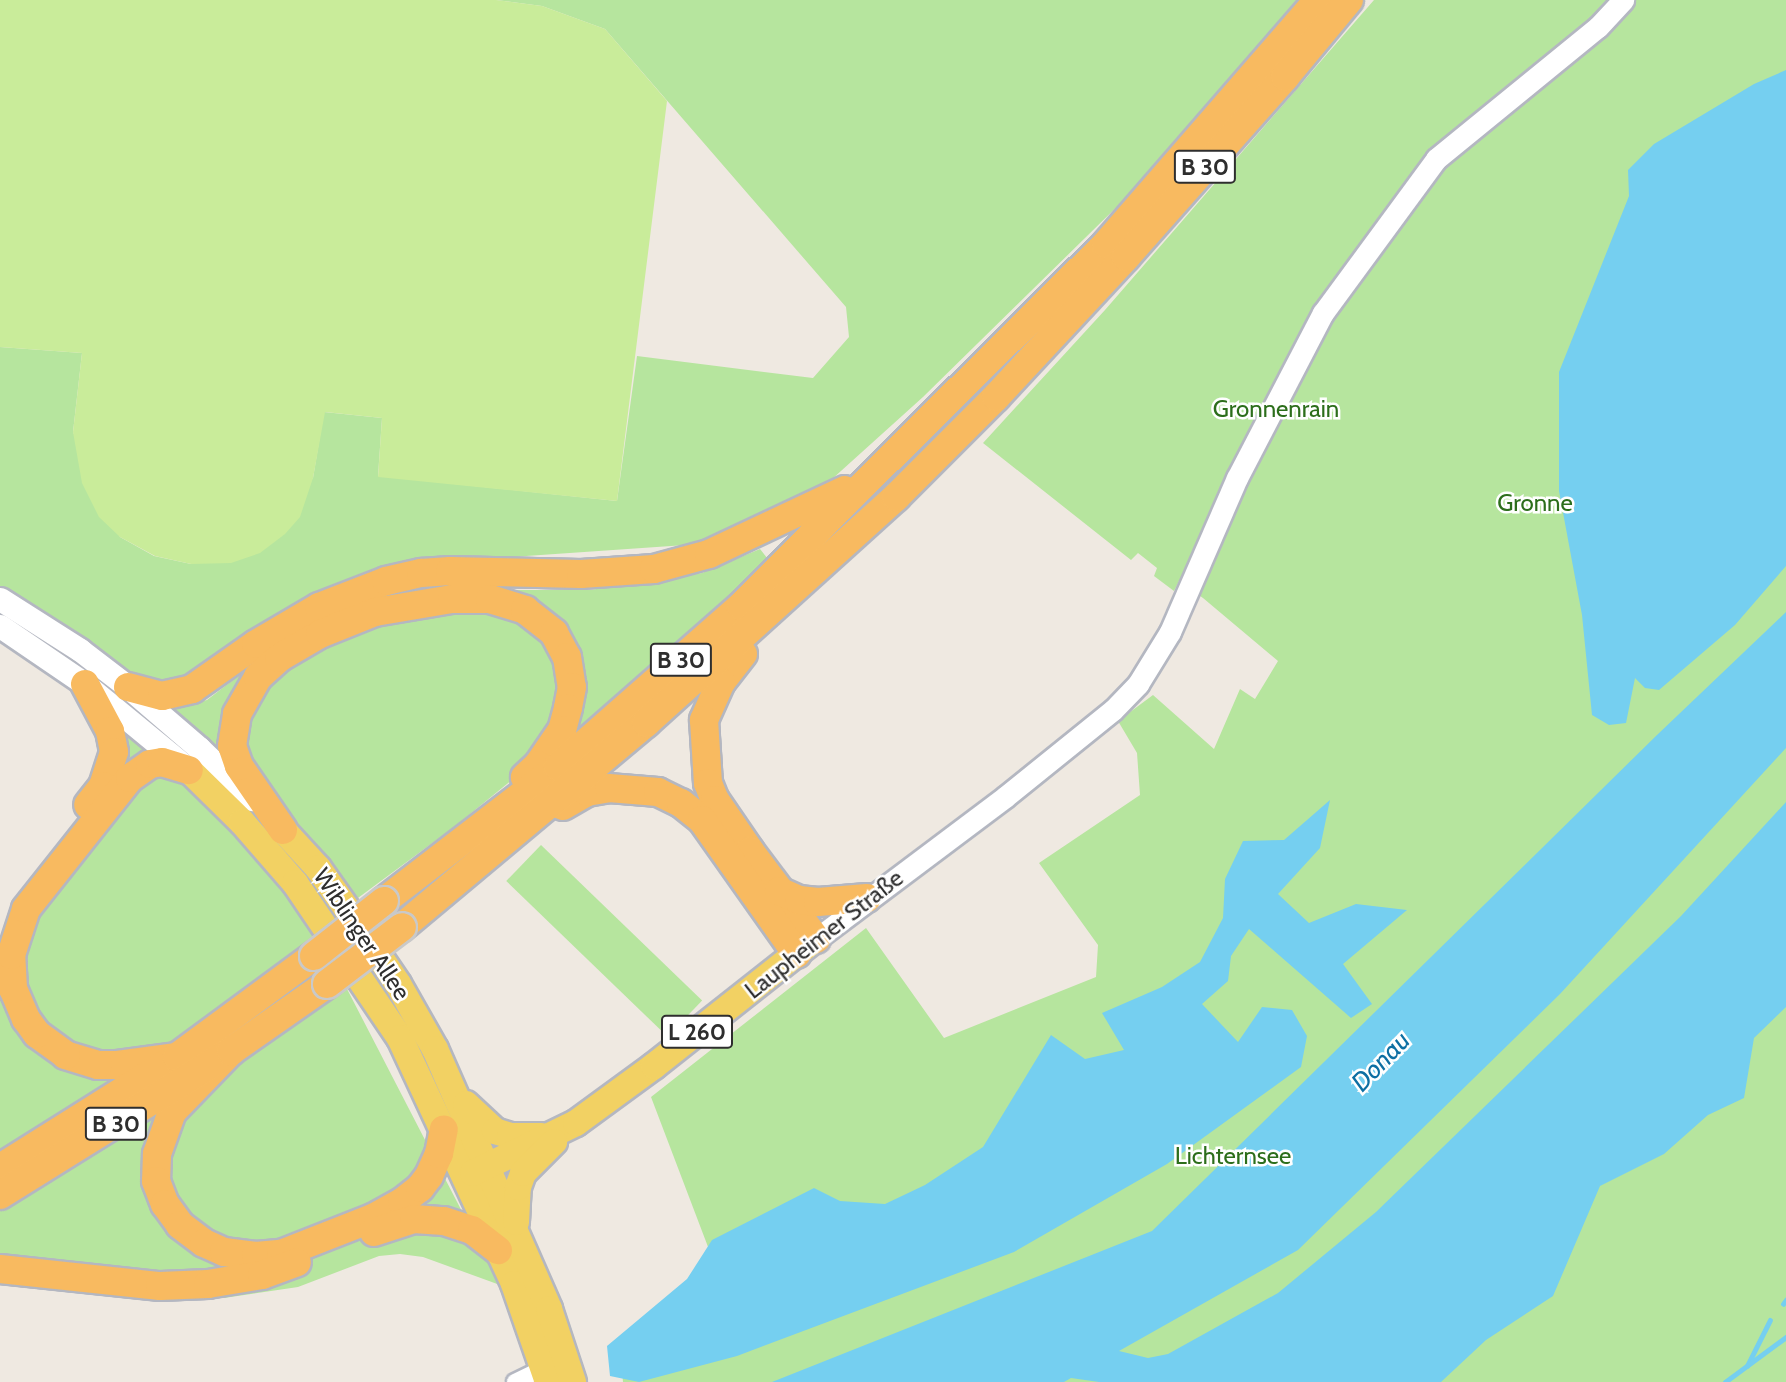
<!DOCTYPE html>
<meta charset="utf-8">
<style>
body{margin:0}
#map{position:relative;width:1786px;height:1382px;overflow:hidden;background:#efe9e1;font-family:Cabin,sans-serif}
div>[style]{position:absolute}
.green>*{inset:0;background:#b6e59e;transform-origin:0 0}
.pitch>*{inset:0;background:#c9ec9a}
.water>*{inset:0;background:#75cff0}
.stream>*{height:4.5px;margin:-2.25px;padding:0 2.25px;transform-origin:2.25px;border-radius:2.25px;background:#75cff0}
.roads{filter:drop-shadow(2px 0 #b4b7c1) drop-shadow(-2px 0 #b4b7c1) drop-shadow(0 2px #b4b7c1) drop-shadow(0 -2px #b4b7c1)}
.minor>*{height:16px;margin:-8px;padding:0 8px;transform-origin:8px;border-radius:8px;background:#fff}
.tertiary>*{height:21px;margin:-10.5px;padding:0 10.5px;transform-origin:10.5px;border-radius:10.5px;background:#fff}
.secondary>*{height:23px;margin:-11.5px;padding:0 11.5px;transform-origin:11.5px;border-radius:11.5px;background:#fff}
.primary>*{height:26px;margin:-13px;padding:0 13px;transform-origin:13px;border-radius:13px;background:#f2d163}
.trunk>*{height:28px;margin:-14px;padding:0 14px;transform-origin:14px;border-radius:14px;background:#f8ba60}
.bridges{filter:drop-shadow(2px 0 #c9c9c9) drop-shadow(-2px 0 #c9c9c9) drop-shadow(0 2px #c9c9c9) drop-shadow(0 -2px #c9c9c9)}
.trunk-bridge>*{height:28px;margin:-14px;padding:0 14px;transform-origin:14px;border-radius:14px;background:#f8ba60}
span{translate:-50% -50%;white-space:nowrap;text-align:center;line-height:1.15;-webkit-text-stroke:5px #fff;paint-order:stroke}
.shield-label span{padding:2px 5px;background:#fff;border:2px solid;border-radius:5px;-webkit-text-stroke-width:0}
.shield-label{font-size:23px;color:#2e2e2e;font-weight:700}
.park-label{font-size:24px;color:#2c6e1b}
.street-label{font-size:24px;color:#2e2e2e}
.water-label{font-size:26px;color:#0d6fa3;font-style:italic}
</style>
<div id="map">
<div class="green">
<i style="clip-path:polygon(496px 0,1297px 0,1138px 186px,923px 397px,821px 489px,700px 544px,470px 560px,205px 673px,161px 684px,137px 676px,0 589px,0 347px,82px 353px,73px 432px,120px 537px,154px 556px,191px 564px,313px 478px,324px 412px,382px 418px,378px 476px,617px 501px,637px 356px,813px 378px,849px 337px,846px 307px,605px 29px,542px 6px)"></i>
<i style="clip-path:polygon(1374px 0,1786px 0,1786px 1382px,623px 1382px,619px 1337px,713px 1260px,651px 1097px,866px 928px,944px 1038px,1096px 977px,1098px 945px,1039px 863px,1140px 795px,1137px 753px,1118px 721px,1153px 695px,1214px 749px,1240px 689px,1255px 699px,1278px 661px,1203px 598px,1179px 581px,1174px 591px,1154px 576px,1157px 568px,1138px 553px,1131px 560px,983px 443px,1105px 310px)"></i>
<i style="clip-path:polygon(760px 549px,771px 563px,578px 735px,524px 770px,454px 827px,316px 929px,500px 1285px,423px 1257px,400px 1254px,379px 1256px,298px 1287px,224px 1298px,197px 1275px,0 1262px,0 957px,114px 813px,125px 732px,166px 709px,207px 700px,255px 663px,447px 590px,590px 590px,702px 573px)"></i>
<i style="left:541px;top:845px;width:224px;height:50px;rotate:44deg"></i>
</div>
<div class="pitch">
<i style="clip-path:polygon(0 0,496px 0,542px 6px,605px 29px,667px 101px,617px 501px,378px 477px,382px 418px,325px 412px,313px 478px,300px 517px,285px 534px,260px 553px,231px 563px,191px 564px,155px 556px,120px 537px,99px 517px,82px 483px,73px 432px,82px 353px,0 347px)"></i>
</div>
<div class="water">
<i style="clip-path:polygon(1786px 70px,1786px 566px,1735px 625px,1659px 690px,1645px 688px,1635px 678px,1626px 723px,1609px 725px,1592px 715px,1582px 615px,1559px 491px,1559px 372px,1629px 196px,1628px 170px,1654px 144px,1754px 84px)"></i>
<i style="clip-path:polygon(1786px 612px,1786px 748px,1560px 994px,1298px 1250px,1119px 1351px,1148px 1358px,1168px 1354px,1278px 1293px,1376px 1212px,1681px 916px,1786px 802px,1786px 1007px,1754px 1038px,1744px 1098px,1708px 1115px,1664px 1154px,1600px 1186px,1553px 1296px,1486px 1340px,1441px 1382px,1099px 1382px,1071px 1378px,1064px 1382px,772px 1382px,1152px 1231px,1657px 735px)"></i>
<i style="clip-path:polygon(1330px 800px,1320px 848px,1278px 894px,1309px 923px,1356px 904px,1407px 910px,1343px 964px,1372px 1004px,1351px 1018px,1249px 929px,1231px 956px,1228px 981px,1202px 1004px,1238px 1042px,1262px 1007px,1292px 1010px,1307px 1036px,1301px 1067px,1167px 1164px,1014px 1252px,737px 1356px,639px 1382px,610px 1376px,607px 1346px,687px 1279px,712px 1240px,814px 1188px,840px 1201px,885px 1204px,925px 1185px,983px 1147px,1051px 1035px,1085px 1059px,1124px 1050px,1102px 1013px,1162px 987px,1200px 962px,1223px 918px,1225px 879px,1243px 841px,1284px 840px)"></i>
</div>
<div class="stream">
<i style="left:1783px;top:1304px;width:5px;rotate:-53deg"></i>
<i style="left:1747px;top:1366px;width:51px;rotate:-63.4deg"></i>
<i style="left:1725px;top:1382px;width:76px;rotate:-36.4deg"></i>
</div>
<div class="roads">
<div class="minor">
<i style="left:515px;top:1382px;width:39px;rotate:-26deg"></i>
</div>
<div class="tertiary">
<i style="left:816px;top:939px;width:236px;rotate:-36.9deg"></i>
<i style="left:1005px;top:797px;width:139px;rotate:-38.9deg"></i>
<i style="left:1113px;top:710px;width:36px;rotate:-46deg"></i>
<i style="left:1138px;top:684px;width:61px;rotate:-58.4deg"></i>
<i style="left:1170px;top:632px;width:168px;rotate:-66.5deg"></i>
<i style="left:1237px;top:478px;width:186px;rotate:-62.5deg"></i>
<i style="left:1323px;top:313px;width:191px;rotate:-53.7deg"></i>
<i style="left:1436px;top:159px;width:209px;rotate:-39.2deg"></i>
<i style="left:1598px;top:27px;width:37px;rotate:-47deg"></i>
</div>
<div class="secondary">
<i style="left:0;top:599px;width:95px;rotate:32.5deg"></i>
<i style="left:80px;top:650px;width:61px;rotate:37.6deg"></i>
<i style="left:128px;top:687px;width:94px;rotate:40.7deg"></i>
<i style="left:199px;top:748px;width:74px;rotate:43.9deg"></i>
<i style="left:0;top:626px;width:103px;rotate:34.3deg"></i>
<i style="left:85px;top:684px;width:132px;rotate:39.5deg"></i>
</div>
<div class="primary">
<i style="left:189px;top:770px;width:74px;rotate:44.5deg"></i>
<i style="left:242px;top:822px;width:81px;rotate:49deg"></i>
<i style="left:295px;top:883px;width:187px;rotate:55.9deg"></i>
<i style="left:400px;top:1038px;width:271px;rotate:65.1deg"></i>
<i style="left:514px;top:1284px;width:104px;rotate:70.9deg"></i>
<i style="left:283px;top:830px;width:52px;rotate:47.4deg"></i>
<i style="left:318px;top:868px;width:59px;rotate:54.7deg"></i>
<i style="left:352px;top:916px;width:82px;rotate:55.9deg"></i>
<i style="left:398px;top:984px;width:75px;rotate:60.4deg"></i>
<i style="left:435px;top:1049px;width:284px;rotate:66.3deg"></i>
<i style="left:549px;top:1309px;width:77px;rotate:71.8deg"></i>
<i style="left:466px;top:1104px;width:40px;rotate:43deg"></i>
<i style="left:495px;top:1131px;width:16px;rotate:18deg"></i>
<i style="left:510px;top:1136px;width:31px"></i>
<i style="left:473px;top:1173px;width:114px;rotate:-25.9deg"></i>
<i style="left:576px;top:1123px;width:97px;rotate:-36.2deg"></i>
<i style="left:654px;top:1066px;width:201px;rotate:-38.3deg"></i>
<i style="left:516px;top:1222px;width:35px;rotate:-87deg"></i>
<i style="left:518px;top:1187px;width:15px;rotate:-70deg"></i>
<i style="left:523px;top:1173px;width:44px;rotate:-45deg"></i>
</div>
<div class="trunk">
<i style="left:743px;top:654px;width:36px;rotate:128deg"></i>
<i style="left:721px;top:682px;width:42px;rotate:114.1deg"></i>
<i style="left:704px;top:720px;width:63px;rotate:86.4deg"></i>
<i style="left:708px;top:783px;width:18px;rotate:68deg"></i>
<i style="left:715px;top:800px;width:62px;rotate:55.5deg"></i>
<i style="left:750px;top:851px;width:110px;rotate:53.1deg"></i>
<i style="left:85px;top:684px;width:53px;rotate:62deg"></i>
<i style="left:110px;top:731px;width:21px;rotate:79deg"></i>
<i style="left:114px;top:752px;width:36px;rotate:108deg"></i>
<i style="left:103px;top:786px;width:24px;rotate:128deg"></i>
<i style="left:128px;top:687px;width:35px;rotate:15deg"></i>
<i style="left:162px;top:696px;width:31px;rotate:-13deg"></i>
<i style="left:192px;top:689px;width:78px;rotate:-35.1deg"></i>
<i style="left:256px;top:644px;width:73px;rotate:-30.4deg"></i>
<i style="left:319px;top:607px;width:72px;rotate:-21.2deg"></i>
<i style="left:386px;top:581px;width:36px;rotate:-13deg"></i>
<i style="left:421px;top:573px;width:29px;rotate:-4deg"></i>
<i style="left:450px;top:571px;width:131px;rotate:1.3deg"></i>
<i style="left:581px;top:574px;width:73px;rotate:-3.9deg"></i>
<i style="left:654px;top:569px;width:57px;rotate:-15.3deg"></i>
<i style="left:709px;top:554px;width:150px;rotate:-25.2deg"></i>
<i style="left:563px;top:806px;width:28px;rotate:-30deg"></i>
<i style="left:587px;top:792px;width:22px;rotate:-10deg"></i>
<i style="left:609px;top:788px;width:49px;rotate:4.7deg"></i>
<i style="left:658px;top:792px;width:25px;rotate:26deg"></i>
<i style="left:681px;top:803px;width:27px;rotate:39deg"></i>
<i style="left:702px;top:820px;width:164px;rotate:54.7deg"></i>
<i style="left:283px;top:830px;width:78px;rotate:-124.5deg"></i>
<i style="left:239px;top:766px;width:21px;rotate:-109deg"></i>
<i style="left:232px;top:746px;width:32px;rotate:-81deg"></i>
<i style="left:237px;top:714px;width:43px;rotate:-60.4deg"></i>
<i style="left:258px;top:677px;width:28px;rotate:-42deg"></i>
<i style="left:279px;top:658px;width:48px;rotate:-30.3deg"></i>
<i style="left:320px;top:634px;width:59px;rotate:-21.8deg"></i>
<i style="left:375px;top:612px;width:78px;rotate:-9.6deg"></i>
<i style="left:452px;top:599px;width:38px"></i>
<i style="left:490px;top:599px;width:37px;rotate:17deg"></i>
<i style="left:525px;top:610px;width:37px;rotate:38deg"></i>
<i style="left:554px;top:633px;width:27px;rotate:62deg"></i>
<i style="left:567px;top:657px;width:30px;rotate:81deg"></i>
<i style="left:572px;top:687px;width:21px;rotate:101deg"></i>
<i style="left:568px;top:708px;width:23px;rotate:105deg"></i>
<i style="left:562px;top:730px;width:42px;rotate:124.4deg"></i>
<i style="left:538px;top:765px;width:18px;rotate:137deg"></i>
<i style="left:779px;top:891px;width:22px;rotate:24deg"></i>
<i style="left:799px;top:900px;width:19px;rotate:6deg"></i>
<i style="left:818px;top:902px;width:49px;rotate:-4.7deg"></i>
<i style="left:384px;top:901px;width:220px;rotate:-37.6deg"></i>
<i style="left:558px;top:767px;width:244px;rotate:-41.3deg"></i>
<i style="left:741px;top:606px;width:514px;rotate:-44.76deg"></i>
<i style="left:1106px;top:244px;width:323px;rotate:-49deg"></i>
<i style="left:402px;top:927px;width:318px;rotate:-39.9deg"></i>
<i style="left:646px;top:723px;width:337px;rotate:-42.1deg"></i>
<i style="left:896px;top:497px;width:141px;rotate:-45deg"></i>
<i style="left:996px;top:397px;width:191px;rotate:-47.1deg"></i>
<i style="left:1126px;top:257px;width:240px;rotate:-48.5deg"></i>
<i style="left:1285px;top:77px;width:100px;rotate:-50.3deg"></i>
<i style="left:231px;top:1051px;width:85px;rotate:134deg"></i>
<i style="left:172px;top:1112px;width:45px;rotate:109.7deg"></i>
<i style="left:157px;top:1154px;width:27px;rotate:92deg"></i>
<i style="left:156px;top:1181px;width:25px;rotate:69deg"></i>
<i style="left:165px;top:1204px;width:26px;rotate:54deg"></i>
<i style="left:180px;top:1225px;width:30px;rotate:37deg"></i>
<i style="left:204px;top:1243px;width:22px;rotate:24deg"></i>
<i style="left:224px;top:1252px;width:32px;rotate:7deg"></i>
<i style="left:256px;top:1256px;width:25px;rotate:-5deg"></i>
<i style="left:281px;top:1254px;width:99px;rotate:-21.4deg"></i>
<i style="left:373px;top:1218px;width:33px;rotate:-29deg"></i>
<i style="left:402px;top:1202px;width:23px;rotate:-38deg"></i>
<i style="left:420px;top:1188px;width:15px;rotate:-53deg"></i>
<i style="left:429px;top:1176px;width:24px;rotate:-66deg"></i>
<i style="left:439px;top:1154px;width:25px;rotate:-79deg"></i>
<i style="left:177px;top:1057px;width:62px;rotate:172.5deg"></i>
<i style="left:116px;top:1065px;width:18px;rotate:180deg"></i>
<i style="left:98px;top:1065px;width:34px;rotate:-163deg"></i>
<i style="left:66px;top:1055px;width:36px;rotate:-144deg"></i>
<i style="left:37px;top:1034px;width:19px;rotate:-126deg"></i>
<i style="left:26px;top:1019px;width:33px;rotate:-113deg"></i>
<i style="left:13px;top:989px;width:34px;rotate:-93deg"></i>
<i style="left:11px;top:955px;width:48px;rotate:-71.9deg"></i>
<i style="left:26px;top:909px;width:167px;rotate:-51.6deg"></i>
<i style="left:130px;top:778px;width:24px;rotate:-35deg"></i>
<i style="left:150px;top:764px;width:12px;rotate:-9deg"></i>
<i style="left:162px;top:762px;width:28px;rotate:17deg"></i>
<i style="left:0;top:1168px;width:209px;rotate:-32.1deg"></i>
<i style="left:177px;top:1057px;width:170px;rotate:-36.4deg"></i>
<i style="left:0;top:1195px;width:272px;rotate:-31.9deg"></i>
<i style="left:231px;top:1051px;width:117px;rotate:-34.9deg"></i>
<i style="left:374px;top:1232px;width:42px;rotate:-18deg"></i>
<i style="left:414px;top:1219px;width:30px;rotate:4deg"></i>
<i style="left:444px;top:1221px;width:29px;rotate:18deg"></i>
<i style="left:472px;top:1230px;width:33px;rotate:38deg"></i>
<i style="left:0;top:1269px;width:161px;rotate:6.1deg"></i>
<i style="left:160px;top:1286px;width:48px;rotate:-2.4deg"></i>
<i style="left:208px;top:1284px;width:55px;rotate:-9.5deg"></i>
<i style="left:262px;top:1275px;width:37px;rotate:-20deg"></i>
</div>
</div>
<div class="bridges">
<div class="trunk-bridge">
<i style="left:314px;top:956px;width:89px;rotate:-38.2deg"></i>
<i style="left:327px;top:984px;width:94px;rotate:-37.2deg"></i>
</div>
</div>
<div class="shield-label">
<span style="left:1205px;top:167px">B 30</span>
<span style="left:681px;top:660px">B 30</span>
<span style="left:697px;top:1032px">L 260</span>
<span style="left:116px;top:1124px">B 30</span>
</div>
<div class="park-label">
<span style="left:1276px;top:409px">Gronnenrain</span>
<span style="left:1535px;top:503px">Gronne</span>
<span style="left:1233px;top:1156px">Lichternsee</span>
</div>
<div class="street-label">
<span style="left:362px;top:934px;rotate:56deg">Wiblinger Allee</span>
<span style="left:824px;top:934px;rotate:-38deg">Laupheimer Straße</span>
</div>
<div class="water-label">
<span style="left:1381px;top:1062px;rotate:-46deg">Donau</span>
</div>
</div>
